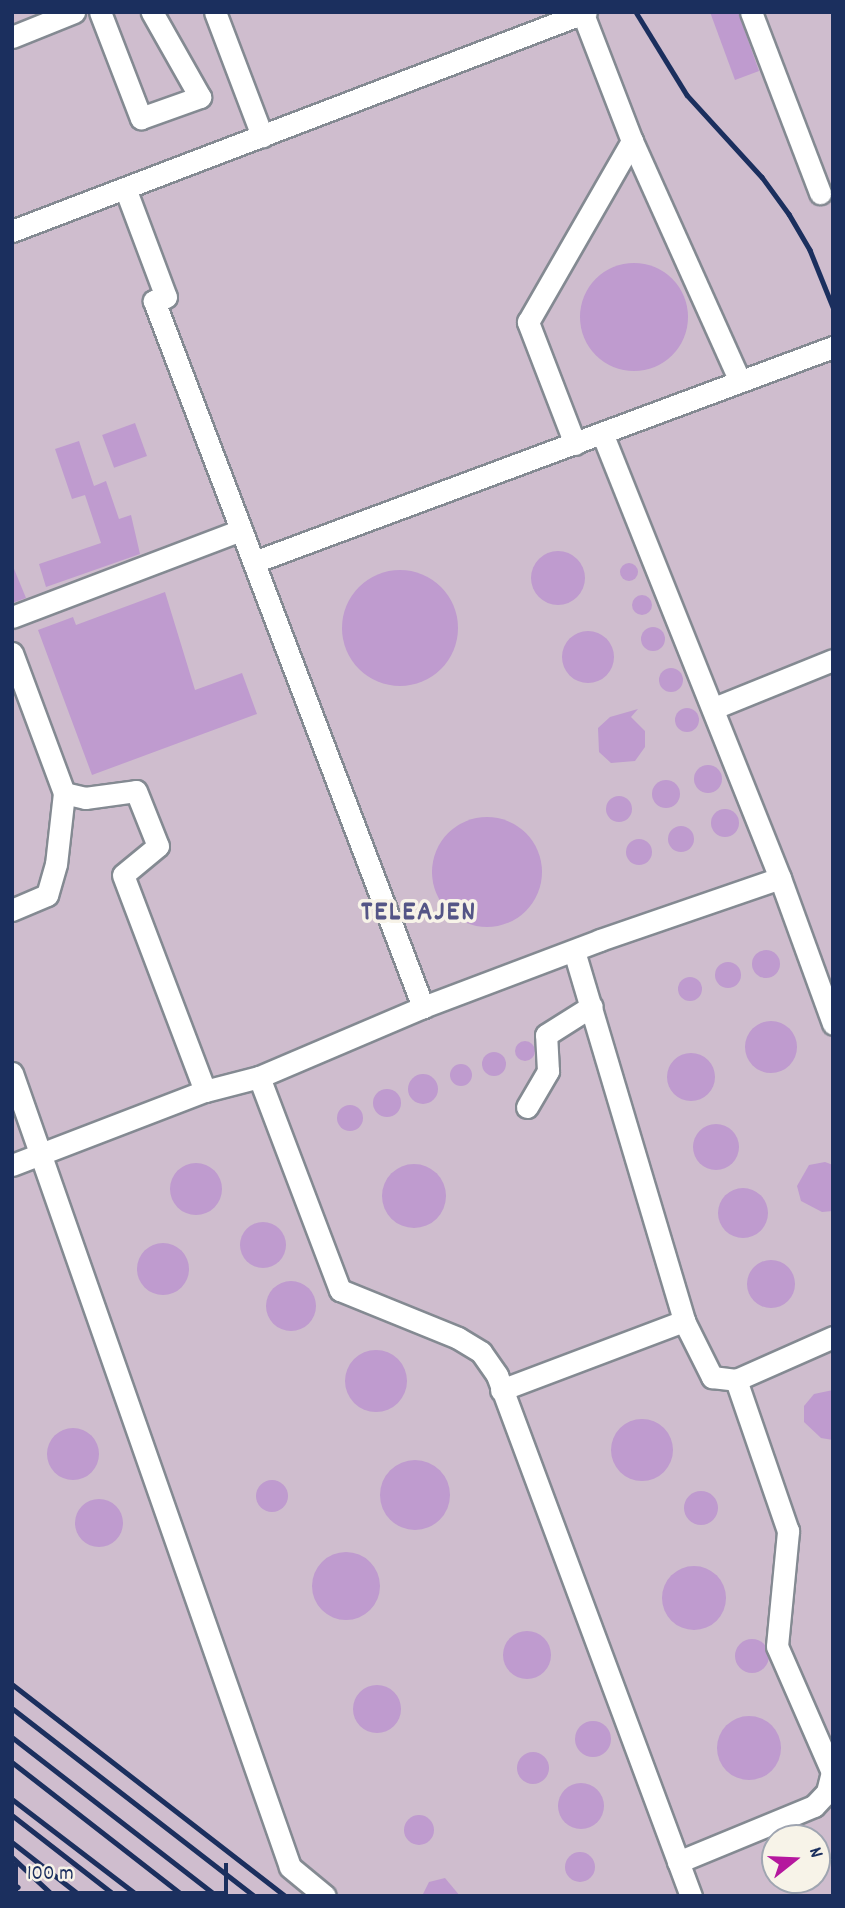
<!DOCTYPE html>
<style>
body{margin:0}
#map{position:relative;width:845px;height:1908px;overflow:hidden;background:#ede4c7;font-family:Dekko,sans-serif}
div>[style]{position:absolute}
.industrial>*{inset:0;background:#cfbdce}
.building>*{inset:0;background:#bf9bcf;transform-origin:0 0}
.round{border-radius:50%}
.roads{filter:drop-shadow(2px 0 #848a92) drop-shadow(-2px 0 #848a92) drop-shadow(0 2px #848a92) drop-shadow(0 -2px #848a92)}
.minor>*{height:21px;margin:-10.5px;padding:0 10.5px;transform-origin:10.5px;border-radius:10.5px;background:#fff}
.rail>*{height:4.5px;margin:-2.25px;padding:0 2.25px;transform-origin:2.25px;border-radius:2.25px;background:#1b2f5e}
span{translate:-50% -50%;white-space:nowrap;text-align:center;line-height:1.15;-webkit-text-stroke:7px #f7f3e8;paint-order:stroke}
.district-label{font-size:28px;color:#545586;font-weight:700;letter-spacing:2px}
.frame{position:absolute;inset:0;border:14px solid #1b2f5e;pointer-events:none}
.north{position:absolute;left:761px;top:1824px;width:70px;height:70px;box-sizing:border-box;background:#f7f3e8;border:2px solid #9fa5b1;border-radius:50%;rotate:72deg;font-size:19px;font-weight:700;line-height:28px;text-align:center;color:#1b2f5e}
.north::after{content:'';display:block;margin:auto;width:24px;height:32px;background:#b5179e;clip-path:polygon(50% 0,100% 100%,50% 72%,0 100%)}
.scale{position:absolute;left:14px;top:1863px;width:214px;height:32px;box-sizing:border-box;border:4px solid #1b2f5e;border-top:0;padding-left:9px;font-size:21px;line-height:24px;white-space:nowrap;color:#1b2f5e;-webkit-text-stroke:5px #f7f3e8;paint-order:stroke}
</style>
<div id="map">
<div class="industrial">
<i style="clip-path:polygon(evenodd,12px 12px,833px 12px,833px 1896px,12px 1896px,12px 12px,775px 1838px,817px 1838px,817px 1880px,775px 1880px,775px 1838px)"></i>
</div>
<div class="building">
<i style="clip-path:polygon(710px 12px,738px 12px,759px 71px,735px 80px)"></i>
<i class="round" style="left:580px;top:263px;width:108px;height:108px"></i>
<i style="left:135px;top:423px;width:35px;height:35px;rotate:70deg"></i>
<i style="clip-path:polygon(79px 441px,94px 486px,106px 481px,119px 519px,131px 515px,140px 554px,46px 587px,39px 564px,101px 543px,85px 495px,72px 499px,55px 449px)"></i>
<i class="round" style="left:531px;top:551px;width:54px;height:54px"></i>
<i class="round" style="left:620px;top:563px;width:18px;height:18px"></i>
<i style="clip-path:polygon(12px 564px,26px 598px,12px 603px)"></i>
<i class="round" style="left:342px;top:570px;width:116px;height:116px"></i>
<i style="clip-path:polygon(165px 592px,195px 690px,242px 673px,257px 714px,92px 775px,38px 630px,73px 617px,76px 625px)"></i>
<i class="round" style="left:632px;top:595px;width:20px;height:20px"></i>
<i class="round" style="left:641px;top:627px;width:24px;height:24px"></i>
<i class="round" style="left:562px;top:631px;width:52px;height:52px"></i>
<i class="round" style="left:659px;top:668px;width:24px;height:24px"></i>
<i class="round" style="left:675px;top:708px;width:24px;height:24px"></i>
<i style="clip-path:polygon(638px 709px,631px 717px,645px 731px,645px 747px,635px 761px,611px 763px,599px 752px,598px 728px,610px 717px)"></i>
<i class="round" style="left:694px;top:765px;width:28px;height:28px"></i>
<i class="round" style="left:652px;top:780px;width:28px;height:28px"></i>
<i class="round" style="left:606px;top:796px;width:26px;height:26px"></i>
<i class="round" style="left:711px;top:809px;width:28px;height:28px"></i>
<i class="round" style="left:432px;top:817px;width:110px;height:110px"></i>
<i class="round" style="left:668px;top:826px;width:26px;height:26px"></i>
<i class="round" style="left:626px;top:839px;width:26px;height:26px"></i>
<i class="round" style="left:752px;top:950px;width:28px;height:28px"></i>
<i class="round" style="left:715px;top:962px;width:26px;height:26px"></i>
<i class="round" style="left:678px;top:977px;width:24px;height:24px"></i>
<i class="round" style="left:745px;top:1021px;width:52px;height:52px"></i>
<i class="round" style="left:515px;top:1041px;width:20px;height:20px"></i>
<i class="round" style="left:482px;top:1052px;width:24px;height:24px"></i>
<i class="round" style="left:667px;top:1053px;width:48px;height:48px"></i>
<i class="round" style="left:450px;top:1064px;width:22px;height:22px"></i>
<i class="round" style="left:408px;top:1074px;width:30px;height:30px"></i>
<i class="round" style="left:373px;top:1089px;width:28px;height:28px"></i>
<i class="round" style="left:337px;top:1105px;width:26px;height:26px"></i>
<i class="round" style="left:693px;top:1124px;width:46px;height:46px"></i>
<i style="clip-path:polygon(825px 1162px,833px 1165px,833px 1211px,822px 1212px,801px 1201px,797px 1186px,809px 1165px)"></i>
<i class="round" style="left:170px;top:1163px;width:52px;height:52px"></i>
<i class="round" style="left:382px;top:1164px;width:64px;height:64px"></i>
<i class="round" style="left:718px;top:1188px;width:50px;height:50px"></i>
<i class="round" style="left:240px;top:1222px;width:46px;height:46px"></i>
<i class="round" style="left:137px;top:1243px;width:52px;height:52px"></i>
<i class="round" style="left:747px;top:1260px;width:48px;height:48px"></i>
<i class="round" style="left:266px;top:1281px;width:50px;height:50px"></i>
<i class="round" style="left:345px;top:1350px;width:62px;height:62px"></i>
<i style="clip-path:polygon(833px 1390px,833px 1440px,821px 1438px,804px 1422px,804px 1406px,814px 1394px)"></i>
<i class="round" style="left:611px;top:1419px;width:62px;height:62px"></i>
<i class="round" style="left:47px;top:1428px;width:52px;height:52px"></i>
<i class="round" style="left:380px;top:1460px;width:70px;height:70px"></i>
<i class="round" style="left:256px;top:1480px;width:32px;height:32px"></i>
<i class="round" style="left:684px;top:1491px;width:34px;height:34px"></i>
<i class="round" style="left:75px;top:1499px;width:48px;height:48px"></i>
<i class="round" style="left:312px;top:1552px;width:68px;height:68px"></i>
<i class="round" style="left:662px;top:1566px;width:64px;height:64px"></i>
<i class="round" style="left:503px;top:1631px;width:48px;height:48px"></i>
<i class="round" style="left:735px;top:1639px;width:34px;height:34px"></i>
<i class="round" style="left:353px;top:1685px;width:48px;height:48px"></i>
<i class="round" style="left:717px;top:1716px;width:64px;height:64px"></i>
<i class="round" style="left:575px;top:1721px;width:36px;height:36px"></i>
<i class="round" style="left:517px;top:1752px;width:32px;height:32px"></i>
<i class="round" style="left:558px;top:1783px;width:46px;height:46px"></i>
<i class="round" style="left:404px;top:1815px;width:30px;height:30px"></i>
<i style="clip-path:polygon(775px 1844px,775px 1878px,761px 1863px,763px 1854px)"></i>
<i class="round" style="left:565px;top:1852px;width:30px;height:30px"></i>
<i style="clip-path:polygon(445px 1878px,460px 1896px,422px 1896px,429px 1882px)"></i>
</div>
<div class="roads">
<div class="minor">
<i style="left:100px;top:12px;width:114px;rotate:68.9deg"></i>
<i style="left:141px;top:118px;width:63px;rotate:-19.6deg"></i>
<i style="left:200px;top:97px;width:98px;rotate:-119.5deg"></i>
<i style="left:215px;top:12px;width:133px;rotate:69.2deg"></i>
<i style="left:751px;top:12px;width:194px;rotate:69.1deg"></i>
<i style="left:12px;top:37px;width:67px;rotate:-22deg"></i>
<i style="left:632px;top:141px;width:263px;rotate:65.8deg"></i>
<i style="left:125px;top:188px;width:116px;rotate:69.4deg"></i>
<i style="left:166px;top:297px;width:13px;rotate:162deg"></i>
<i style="left:154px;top:301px;width:756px;rotate:69.14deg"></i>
<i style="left:12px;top:231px;width:614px;rotate:-20.88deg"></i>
<i style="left:602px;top:433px;width:479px;rotate:68.2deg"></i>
<i style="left:780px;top:878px;width:155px;rotate:70deg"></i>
<i style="left:575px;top:444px;width:131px;rotate:-111.1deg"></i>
<i style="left:528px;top:322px;width:209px;rotate:-60.1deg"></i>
<i style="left:632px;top:141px;width:136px;rotate:-111.1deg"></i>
<i style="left:254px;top:562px;width:618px;rotate:-20.37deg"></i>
<i style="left:12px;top:617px;width:245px;rotate:-20.8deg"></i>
<i style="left:12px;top:653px;width:149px;rotate:69.6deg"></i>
<i style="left:64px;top:793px;width:71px;rotate:96.4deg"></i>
<i style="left:56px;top:864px;width:32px;rotate:106deg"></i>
<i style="left:47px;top:895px;width:38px;rotate:157deg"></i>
<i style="left:714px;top:708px;width:128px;rotate:-22deg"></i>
<i style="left:64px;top:793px;width:22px;rotate:13deg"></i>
<i style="left:85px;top:798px;width:51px;rotate:-7.8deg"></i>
<i style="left:136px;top:791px;width:59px;rotate:68.2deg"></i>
<i style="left:158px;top:846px;width:45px;rotate:140.4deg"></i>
<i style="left:123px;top:875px;width:231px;rotate:69.2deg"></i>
<i style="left:574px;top:951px;width:386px;rotate:73.4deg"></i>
<i style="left:684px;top:1321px;width:63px;rotate:63.4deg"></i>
<i style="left:712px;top:1377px;width:24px;rotate:7deg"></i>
<i style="left:736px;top:1380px;width:106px;rotate:-23.9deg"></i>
<i style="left:12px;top:1073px;width:841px;rotate:70.7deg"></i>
<i style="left:290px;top:1867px;width:45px;rotate:39.6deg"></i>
<i style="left:259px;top:1077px;width:228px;rotate:69.2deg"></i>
<i style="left:340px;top:1290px;width:127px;rotate:22.1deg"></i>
<i style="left:458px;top:1338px;width:27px;rotate:31deg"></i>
<i style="left:481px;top:1352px;width:28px;rotate:55deg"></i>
<i style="left:497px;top:1375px;width:556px;rotate:69.58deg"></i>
<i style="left:527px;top:1107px;width:42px;rotate:-59.7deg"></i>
<i style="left:548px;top:1071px;width:36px;rotate:-93deg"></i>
<i style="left:546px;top:1035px;width:54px;rotate:-32.2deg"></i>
<i style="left:12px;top:1165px;width:207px;rotate:-21deg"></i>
<i style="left:205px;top:1091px;width:56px;rotate:-14.5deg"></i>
<i style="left:259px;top:1077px;width:178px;rotate:-23.1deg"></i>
<i style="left:423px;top:1007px;width:189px;rotate:-20.7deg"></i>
<i style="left:600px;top:940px;width:190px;rotate:-19deg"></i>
<i style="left:501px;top:1390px;width:196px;rotate:-20.7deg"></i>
<i style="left:678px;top:1862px;width:147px;rotate:-22.4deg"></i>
<i style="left:814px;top:1806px;width:19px;rotate:-47deg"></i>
<i style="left:827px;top:1792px;width:21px;rotate:-76deg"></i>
<i style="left:832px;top:1772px;width:137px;rotate:-113.6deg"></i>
<i style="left:777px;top:1646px;width:116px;rotate:-84.5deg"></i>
<i style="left:788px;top:1531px;width:160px;rotate:-109deg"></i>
</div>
</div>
<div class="rail">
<i style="left:636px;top:12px;width:97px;rotate:58.4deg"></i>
<i style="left:687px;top:95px;width:111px;rotate:47.6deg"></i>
<i style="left:762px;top:177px;width:46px;rotate:53.9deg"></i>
<i style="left:789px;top:214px;width:42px;rotate:59.7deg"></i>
<i style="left:810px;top:250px;width:61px;rotate:68deg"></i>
<i style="left:12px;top:1684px;width:346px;rotate:37.8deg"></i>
<i style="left:12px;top:1708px;width:306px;rotate:37.8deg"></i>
<i style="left:12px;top:1737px;width:259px;rotate:37.8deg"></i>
<i style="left:12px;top:1762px;width:218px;rotate:37.9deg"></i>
<i style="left:12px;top:1799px;width:160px;rotate:37.4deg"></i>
<i style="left:12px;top:1815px;width:132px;rotate:37.9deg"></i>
<i style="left:12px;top:1842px;width:88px;rotate:38deg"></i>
<i style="left:12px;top:1857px;width:57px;rotate:42.9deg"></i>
<i style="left:12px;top:1883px;width:7px;rotate:34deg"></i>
</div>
<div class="district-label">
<span style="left:419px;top:914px">TELEAJEN</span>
</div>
<div class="frame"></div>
<div class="north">N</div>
<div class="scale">100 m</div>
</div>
